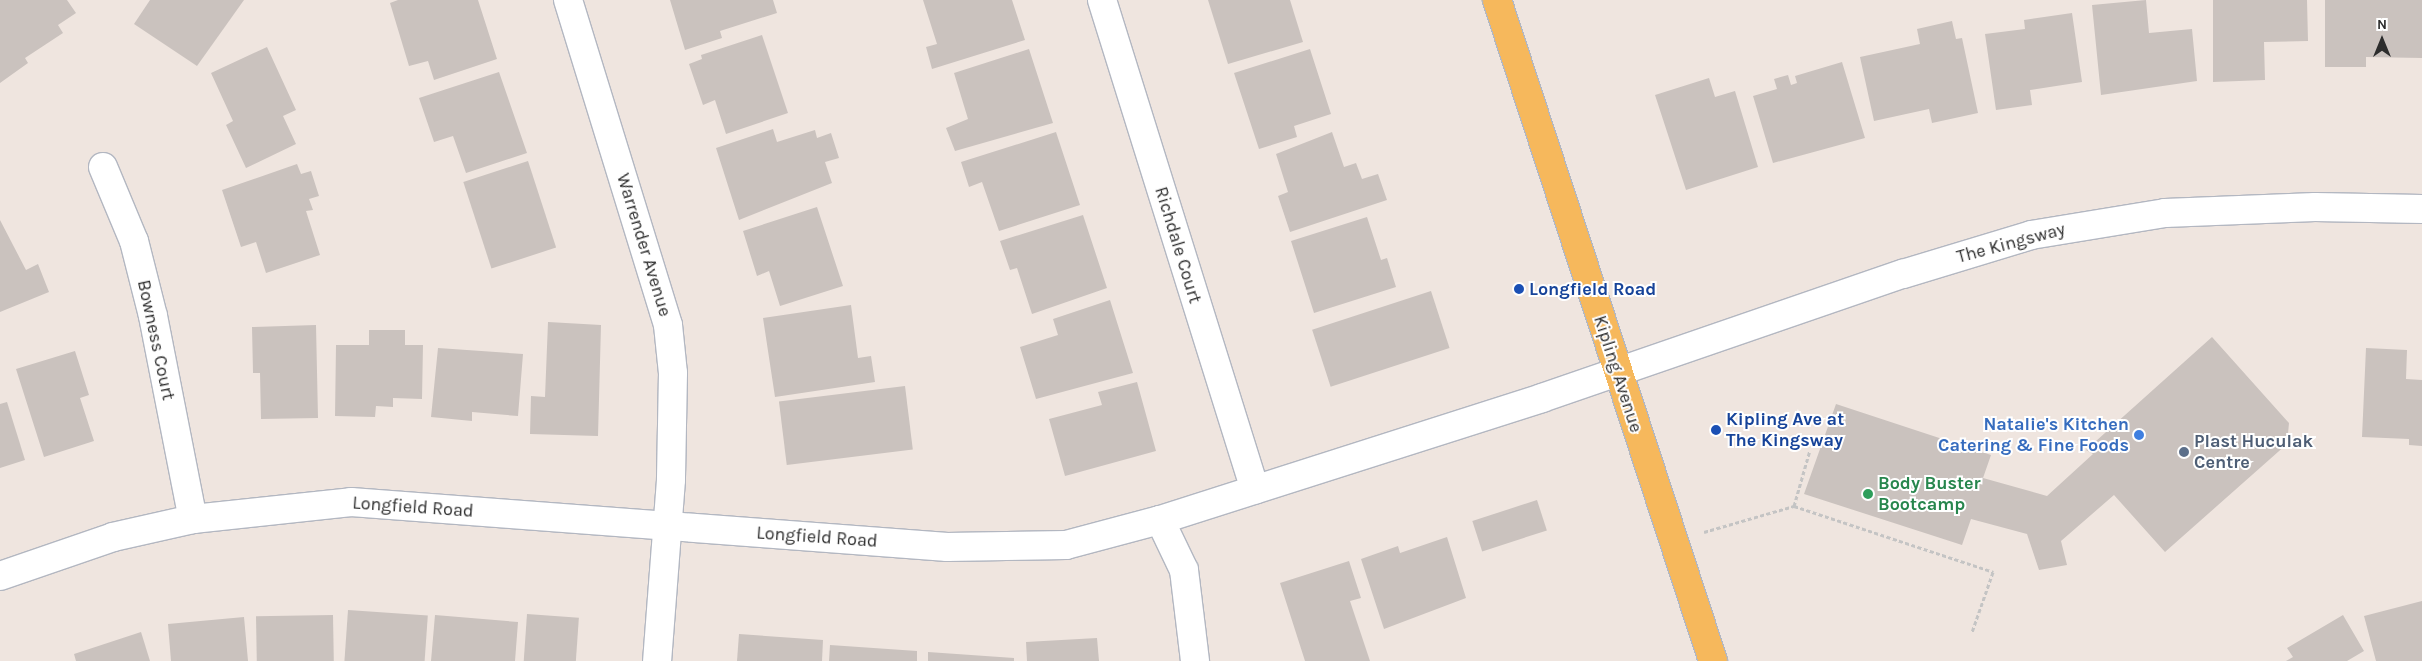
<!DOCTYPE html>
<style>
body{margin:0}
#map{position:relative;width:2422px;height:661px;overflow:hidden;background:#efe5df;font-family:Karla,sans-serif}
div>[style]{position:absolute}
.building>*{inset:0;background:#cac2be;transform-origin:0 0}
.path>*{height:3px;margin-top:-1.5px;transform-origin:0;background:repeating-linear-gradient(90deg,#c4c4c4 0 4px,transparent 0 6.5px)}
.roads{filter:drop-shadow(1px 0 #b3b7c1) drop-shadow(-1px 0 #b3b7c1) drop-shadow(0 1px #b3b7c1) drop-shadow(0 -1px #b3b7c1)}
.minor>*{height:28px;margin:-14px;padding:0 14px;transform-origin:14px;border-radius:14px;background:#fff}
.major>*{height:28px;margin:-14px;padding:0 14px;transform-origin:14px;border-radius:14px;background:#f6b85c}
.dots>*{width:14px;height:14px;translate:-50% -50%;box-sizing:border-box;border:2px solid #fff;border-radius:50%}
span{translate:-50% -50%;white-space:nowrap;text-align:center;line-height:1.15;-webkit-text-stroke:4px #fff;paint-order:stroke}
.street-label{font-size:18px;color:#2d2d2d}
.transit-label{font-size:18px;color:#164399;font-weight:700}
.left{translate:0 -50%;text-align:left}
.shop-label{font-size:18px;color:#366cbe;font-weight:700}
.right{translate:-100% -50%;text-align:right}
.service-label{font-size:18px;color:#4e5e75;font-weight:700}
.leisure-label{font-size:18px;color:#27864d;font-weight:700}
.north{position:absolute;left:2357px;top:15px;width:50px;height:50px;-webkit-text-stroke:4px #fff;paint-order:stroke;rotate:0deg;font-size:14px;font-weight:700;line-height:20px;text-align:center;color:#2d2d2d}
.north::after{content:'';display:block;margin:auto;width:18px;height:22px;background:#2d2d2d;clip-path:polygon(50% 0,100% 100%,50% 72%,0 100%)}
</style>
<div id="map">
<div class="building">
<i style="clip-path:polygon(0 0,67px 0,76px 13px,58px 25px,63px 33px,25px 58px,28px 63px,0 83px)"></i>
<i style="clip-path:polygon(150px 0,244px 0,197px 66px,134px 24px)"></i>
<i style="clip-path:polygon(398px 0,478px 0,497px 59px,434px 80px,428px 61px,409px 66px,390px 3px)"></i>
<i style="clip-path:polygon(670px 0,773px 0,777px 13px,720px 31px,722px 38px,685px 50px)"></i>
<i style="clip-path:polygon(923px 0,1012px 0,1025px 40px,932px 69px,926px 47px,937px 44px)"></i>
<i style="clip-path:polygon(1208px 0,1290px 0,1303px 42px,1228px 64px)"></i>
<i style="clip-path:polygon(2146px 0,2149px 33px,2192px 29px,2197px 81px,2101px 95px,2092px 5px)"></i>
<i style="clip-path:polygon(2213px 0,2307px 0,2308px 41px,2264px 42px,2265px 80px,2213px 82px)"></i>
<i style="clip-path:polygon(2325px 0,2422px 0,2422px 58px,2366px 57px,2366px 67px,2325px 67px)"></i>
<i style="clip-path:polygon(2072px 13px,2082px 82px,2030px 90px,2032px 105px,1996px 110px,1985px 34px,2025px 29px,2024px 20px)"></i>
<i style="clip-path:polygon(1952px 21px,1956px 39px,1962px 38px,1978px 113px,1932px 123px,1929px 109px,1874px 121px,1860px 57px,1920px 44px,1917px 29px)"></i>
<i style="clip-path:polygon(762px 35px,788px 113px,726px 134px,715px 100px,703px 105px,689px 64px,702px 59px,701px 55px)"></i>
<i style="clip-path:polygon(267px 47px,296px 110px,283px 116px,296px 144px,246px 168px,226px 125px,233px 121px,211px 73px)"></i>
<i style="clip-path:polygon(1029px 49px,1053px 123px,955px 151px,946px 128px,968px 119px,954px 73px)"></i>
<i style="clip-path:polygon(1310px 49px,1331px 114px,1294px 126px,1297px 137px,1259px 149px,1234px 73px)"></i>
<i style="clip-path:polygon(1842px 62px,1865px 138px,1773px 163px,1753px 96px,1777px 89px,1774px 79px,1788px 75px,1791px 85px,1797px 83px,1795px 76px)"></i>
<i style="clip-path:polygon(499px 72px,527px 153px,466px 173px,453px 136px,434px 142px,419px 98px)"></i>
<i style="clip-path:polygon(1709px 78px,1715px 97px,1735px 91px,1758px 167px,1686px 190px,1655px 95px)"></i>
<i style="clip-path:polygon(773px 129px,777px 142px,815px 130px,817px 138px,831px 133px,839px 158px,825px 162px,832px 183px,739px 220px,716px 148px)"></i>
<i style="clip-path:polygon(1056px 132px,1080px 205px,999px 231px,982px 182px,969px 187px,961px 162px)"></i>
<i style="clip-path:polygon(1332px 132px,1344px 167px,1356px 163px,1362px 179px,1378px 174px,1387px 200px,1290px 232px,1278px 196px,1288px 192px,1276px 154px)"></i>
<i style="left:528px;top:161px;width:91px;height:68px;rotate:72deg"></i>
<i style="clip-path:polygon(297px 164px,301px 174px,311px 171px,319px 196px,309px 199px,313px 210px,306px 211px,320px 255px,266px 273px,256px 242px,241px 247px,222px 190px)"></i>
<i style="clip-path:polygon(817px 207px,843px 286px,780px 306px,769px 271px,757px 276px,743px 231px)"></i>
<i style="clip-path:polygon(1083px 215px,1107px 288px,1032px 314px,1017px 268px,1010px 270px,1000px 241px)"></i>
<i style="clip-path:polygon(1367px 217px,1381px 260px,1387px 258px,1396px 287px,1314px 313px,1291px 241px)"></i>
<i style="clip-path:polygon(0 220px,26px 270px,38px 264px,49px 292px,0 312px)"></i>
<i style="left:1431px;top:291px;width:60px;height:125px;rotate:72deg"></i>
<i style="clip-path:polygon(1110px 300px,1133px 373px,1036px 399px,1020px 347px,1058px 335px,1053px 319px)"></i>
<i style="clip-path:polygon(851px 305px,858px 358px,871px 356px,875px 382px,775px 397px,763px 318px)"></i>
<i style="clip-path:polygon(548px 322px,601px 325px,598px 436px,530px 434px,531px 396px,545px 397px)"></i>
<i style="clip-path:polygon(316px 325px,318px 418px,261px 419px,260px 373px,253px 373px,252px 327px)"></i>
<i style="clip-path:polygon(369px 330px,405px 330px,405px 345px,423px 345px,422px 399px,393px 398px,393px 407px,376px 406px,375px 417px,335px 416px,336px 345px,369px 345px)"></i>
<i style="clip-path:polygon(2212px 337px,2289px 423px,2287px 444px,2165px 552px,2114px 495px,2061px 541px,2067px 565px,2039px 570px,2027px 534px,1971px 519px,1962px 545px,1804px 494px,1836px 404px,1991px 455px,1983px 478px,2047px 496px,2093px 454px,2086px 450px)"></i>
<i style="clip-path:polygon(438px 348px,523px 354px,518px 416px,472px 412px,472px 421px,431px 417px)"></i>
<i style="clip-path:polygon(2366px 348px,2407px 350px,2406px 379px,2422px 380px,2422px 446px,2409px 445px,2409px 439px,2362px 437px)"></i>
<i style="clip-path:polygon(75px 351px,89px 395px,80px 398px,94px 441px,44px 457px,16px 369px)"></i>
<i style="clip-path:polygon(1137px 382px,1156px 451px,1065px 476px,1049px 419px,1102px 405px,1098px 392px)"></i>
<i style="left:905px;top:386px;width:64px;height:127px;rotate:83deg"></i>
<i style="clip-path:polygon(7px 402px,25px 460px,0 468px,0 404px)"></i>
<i style="left:1537px;top:500px;width:32px;height:68px;rotate:72deg"></i>
<i style="clip-path:polygon(1447px 537px,1466px 598px,1384px 629px,1361px 559px,1398px 546px,1400px 553px)"></i>
<i style="clip-path:polygon(1349px 561px,1361px 598px,1350px 601px,1370px 661px,1305px 661px,1280px 583px)"></i>
<i style="clip-path:polygon(2422px 601px,2422px 661px,2376px 661px,2364px 616px)"></i>
<i style="left:348px;top:610px;width:80px;height:51px;rotate:4deg"></i>
<i style="left:527px;top:614px;width:52px;height:47px;rotate:4deg"></i>
<i style="left:333px;top:615px;width:46px;height:77px;rotate:89deg"></i>
<i style="clip-path:polygon(435px 615px,518px 622px,515px 661px,431px 661px)"></i>
<i style="clip-path:polygon(2343px 615px,2364px 651px,2347px 661px,2286px 661px,2293px 657px,2287px 648px)"></i>
<i style="clip-path:polygon(244px 617px,248px 661px,171px 661px,168px 624px)"></i>
<i style="clip-path:polygon(141px 632px,150px 661px,76px 661px,74px 654px)"></i>
<i style="clip-path:polygon(739px 634px,823px 640px,822px 661px,737px 661px)"></i>
<i style="clip-path:polygon(1097px 638px,1099px 661px,1027px 661px,1026px 642px)"></i>
<i style="clip-path:polygon(830px 645px,917px 651px,917px 661px,829px 661px)"></i>
<i style="clip-path:polygon(928px 652px,1014px 658px,1014px 661px,928px 661px)"></i>
</div>
<div class="path">
<i style="left:1794px;top:506px;width:58px;rotate:-74.1deg"></i>
<i style="left:1704px;top:532px;width:94px;rotate:-16.1deg"></i>
<i style="left:1794px;top:506px;width:210px;rotate:18.3deg"></i>
<i style="left:1993px;top:572px;width:64px;rotate:109.3deg"></i>
</div>
<div class="roads">
<div class="minor">
<i style="left:568px;top:0;width:340px;rotate:72.9deg"></i>
<i style="left:668px;top:325px;width:48px;rotate:84.1deg"></i>
<i style="left:673px;top:373px;width:107px;rotate:91.1deg"></i>
<i style="left:671px;top:480px;width:182px;rotate:94.4deg"></i>
<i style="left:1102px;top:0;width:513px;rotate:72.66deg"></i>
<i style="left:103px;top:167px;width:80px;rotate:67.3deg"></i>
<i style="left:134px;top:241px;width:77px;rotate:75.8deg"></i>
<i style="left:153px;top:316px;width:207px;rotate:78.9deg"></i>
<i style="left:1160px;top:520px;width:55px;rotate:64.4deg"></i>
<i style="left:1184px;top:570px;width:92px;rotate:83.1deg"></i>
<i style="left:0;top:576px;width:120px;rotate:-19deg"></i>
<i style="left:113px;top:537px;width:82px;rotate:-12.7deg"></i>
<i style="left:193px;top:519px;width:159px;rotate:-6.1deg"></i>
<i style="left:351px;top:502px;width:598px;rotate:4.32deg"></i>
<i style="left:947px;top:547px;width:119px;rotate:-1deg"></i>
<i style="left:1066px;top:545px;width:97px;rotate:-14.9deg"></i>
<i style="left:1160px;top:520px;width:401px;rotate:-17.7deg"></i>
<i style="left:1542px;top:398px;width:382px;rotate:-19deg"></i>
<i style="left:1903px;top:274px;width:134px;rotate:-16.9deg"></i>
<i style="left:2031px;top:235px;width:136px;rotate:-9.3deg"></i>
<i style="left:2165px;top:213px;width:150px;rotate:-2.3deg"></i>
<i style="left:2315px;top:207px;width:107px;rotate:1.1deg"></i>
</div>
<div class="major">
<i style="left:1497px;top:0;width:695px;rotate:71.9deg"></i>
</div>
</div>
<div class="dots">
<i style="left:1519px;top:289px;background:#1a4fb4"></i>
<i style="left:1716px;top:430px;background:#1a4fb4"></i>
<i style="left:2139px;top:435px;background:#3f7fe0"></i>
<i style="left:2184px;top:452px;background:#5c6f8a"></i>
<i style="left:1868px;top:494px;background:#2e9e5b"></i>
</div>
<div class="street-label">
<span style="left:2011px;top:243px;rotate:-15deg">The Kingsway</span>
<span style="left:644px;top:245px;rotate:73deg">Warrender Avenue</span>
<span style="left:1178px;top:245px;rotate:73deg">Richdale Court</span>
<span style="left:156px;top:340px;rotate:78deg">Bowness Court</span>
<span style="left:1618px;top:374px;rotate:72deg">Kipling Avenue</span>
<span style="left:413px;top:507px;rotate:4deg">Longfield Road</span>
<span style="left:817px;top:537px;rotate:4deg">Longfield Road</span>
</div>
<div class="transit-label">
<span class="left" style="left:1529px;top:289px">Longfield Road</span>
<span class="left" style="left:1726px;top:430px">Kipling Ave at<br>The Kingsway</span>
</div>
<div class="shop-label">
<span class="right" style="left:2129px;top:435px">Natalie's Kitchen<br>Catering &amp; Fine Foods</span>
</div>
<div class="service-label">
<span class="left" style="left:2194px;top:452px">Plast Huculak<br>Centre</span>
</div>
<div class="leisure-label">
<span class="left" style="left:1878px;top:494px">Body Buster<br>Bootcamp</span>
</div>
<div class="north">N</div>
</div>
